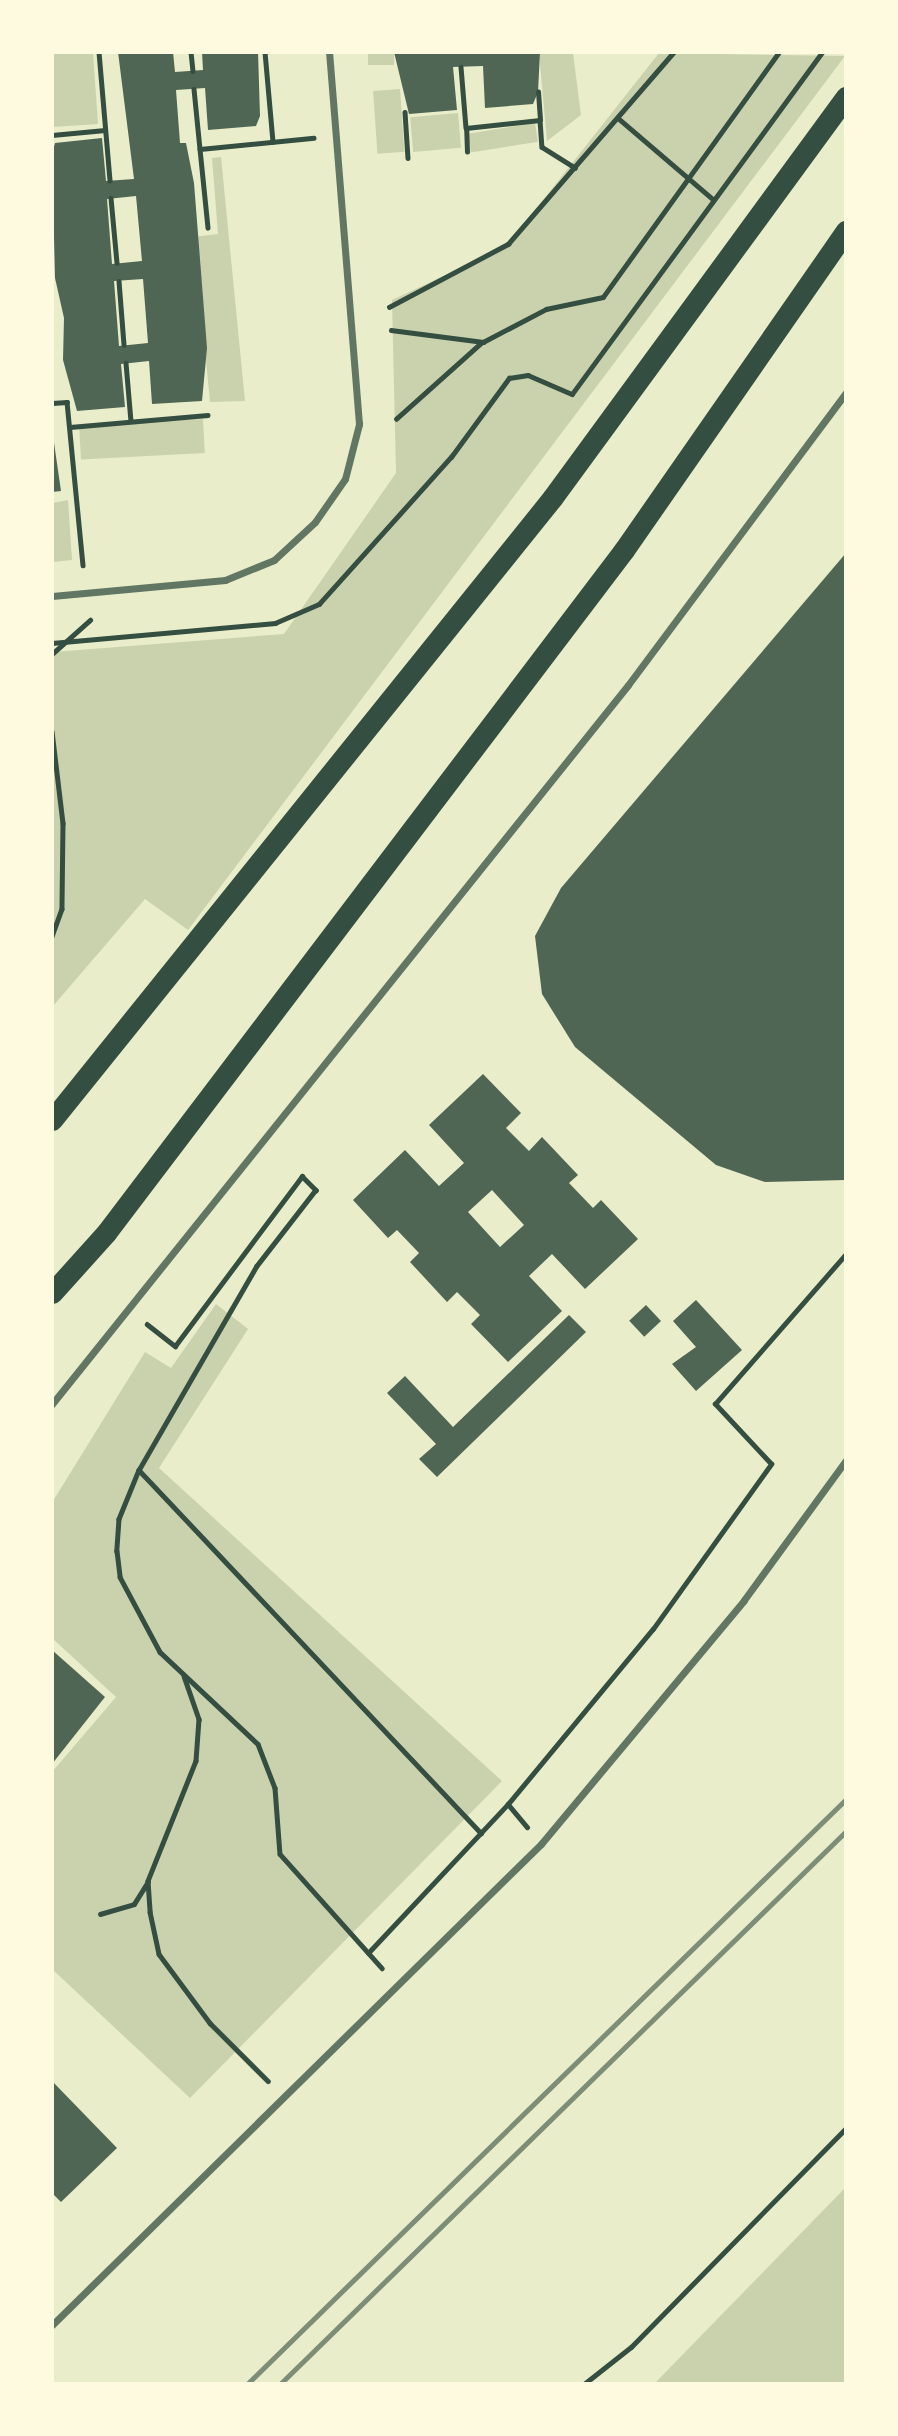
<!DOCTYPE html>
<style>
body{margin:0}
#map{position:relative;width:898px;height:2436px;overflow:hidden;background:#e9edc9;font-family:"Libre Baskerville",serif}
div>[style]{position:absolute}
.green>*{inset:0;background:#cad2ad;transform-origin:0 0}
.building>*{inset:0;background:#4f6655;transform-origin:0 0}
.path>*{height:4.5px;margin:-2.25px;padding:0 2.25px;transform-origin:2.25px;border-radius:2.25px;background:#344e41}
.minor>*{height:7px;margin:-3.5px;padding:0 3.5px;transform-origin:3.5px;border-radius:3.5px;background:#617663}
.motorway>*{height:21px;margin:-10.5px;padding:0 10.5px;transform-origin:10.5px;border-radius:10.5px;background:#344e41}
.rail>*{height:5px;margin:-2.5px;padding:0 2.5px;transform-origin:2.5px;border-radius:2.5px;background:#7c8e77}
span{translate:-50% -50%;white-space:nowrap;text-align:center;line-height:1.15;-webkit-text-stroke:7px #fefae0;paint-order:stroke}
.frame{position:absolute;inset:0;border:54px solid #fefae0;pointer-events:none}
</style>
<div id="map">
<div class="green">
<i style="clip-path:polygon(53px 52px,93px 53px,98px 124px,53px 127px)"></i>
<i style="left:368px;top:53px;width:26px;height:12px"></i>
<i style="clip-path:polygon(539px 53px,573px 53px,581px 115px,547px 141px)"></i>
<i style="clip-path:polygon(659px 53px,845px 56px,188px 930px,145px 899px,53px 1006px,53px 652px,284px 634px,396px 473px,392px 300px,506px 247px)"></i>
<i style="left:400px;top:89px;width:63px;height:27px;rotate:86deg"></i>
<i style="left:458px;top:113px;width:35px;height:48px;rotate:85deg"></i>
<i style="left:535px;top:123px;width:19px;height:68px;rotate:81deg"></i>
<i style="clip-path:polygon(221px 157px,245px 401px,210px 402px,194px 237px,218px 234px,212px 158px)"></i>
<i style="left:203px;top:419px;width:34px;height:124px;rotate:87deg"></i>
<i style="clip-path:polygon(68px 500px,72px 560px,53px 562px,53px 503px)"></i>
<i style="clip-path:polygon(216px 1304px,248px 1329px,159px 1468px,502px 1781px,190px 2098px,53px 1970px,52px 1772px,116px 1697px,53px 1639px,53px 1501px,145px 1352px,171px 1368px)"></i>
<i style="clip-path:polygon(845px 2188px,845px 2383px,655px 2383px)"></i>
</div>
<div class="building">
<i style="clip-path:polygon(evenodd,118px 52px,173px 52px,175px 72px,203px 70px,202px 52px,258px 52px,260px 116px,256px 126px,208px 130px,205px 88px,176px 90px,180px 143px,186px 143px,194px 183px,207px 348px,202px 401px,152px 404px,149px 361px,121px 364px,125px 407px,77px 411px,63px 360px,64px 318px,55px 278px,52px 154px,55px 143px,102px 138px,106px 181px,134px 179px,118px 52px,136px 196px,142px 261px,112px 264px,107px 199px,136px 196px,118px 52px,143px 279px,148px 343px,119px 346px,114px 281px,143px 279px)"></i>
<i style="clip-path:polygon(394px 52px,540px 52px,538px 92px,533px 104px,485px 108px,483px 66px,453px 67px,457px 110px,409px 114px)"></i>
<i style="clip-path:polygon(52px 429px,61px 491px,52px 492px)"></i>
<i style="clip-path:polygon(846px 553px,846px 1180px,765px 1182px,716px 1165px,575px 1047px,542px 994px,535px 936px,561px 888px)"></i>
<i style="clip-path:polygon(evenodd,483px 1074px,521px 1113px,506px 1128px,529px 1151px,542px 1137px,578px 1175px,569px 1183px,593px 1208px,601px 1200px,638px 1239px,585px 1289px,552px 1254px,529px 1276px,562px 1311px,508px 1362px,471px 1324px,480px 1315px,457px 1292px,447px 1302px,410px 1262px,419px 1253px,397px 1230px,388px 1238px,353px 1200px,405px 1150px,439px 1186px,464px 1163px,429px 1125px,483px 1074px,492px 1190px,524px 1225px,500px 1247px,468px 1212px,492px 1190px)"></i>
<i style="clip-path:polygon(696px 1300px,742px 1350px,696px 1391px,672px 1364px,696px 1347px,673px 1321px)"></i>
<i style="left:646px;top:1305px;width:22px;height:23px;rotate:47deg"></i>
<i style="clip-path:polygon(569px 1315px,586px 1332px,437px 1477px,419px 1459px,436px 1444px,387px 1393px,405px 1376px,453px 1427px)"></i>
<i style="clip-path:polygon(52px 1650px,105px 1697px,52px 1764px)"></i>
<i style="clip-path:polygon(52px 2081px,117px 2148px,61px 2202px,52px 2193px)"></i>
</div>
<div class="path">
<i style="left:99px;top:52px;width:129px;rotate:85.1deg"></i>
<i style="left:191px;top:52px;width:19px;rotate:84deg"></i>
<i style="left:265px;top:52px;width:90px;rotate:84.9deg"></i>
<i style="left:461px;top:67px;width:61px;rotate:85.3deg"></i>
<i style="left:194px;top:89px;width:60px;rotate:84.3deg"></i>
<i style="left:200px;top:149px;width:114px;rotate:-5.6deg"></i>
<i style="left:405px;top:112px;width:46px;rotate:86.3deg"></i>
<i style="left:618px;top:118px;width:126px;rotate:40.5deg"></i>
<i style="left:540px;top:120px;width:27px;rotate:86deg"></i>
<i style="left:542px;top:147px;width:39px;rotate:32deg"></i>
<i style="left:52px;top:135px;width:53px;rotate:-5.4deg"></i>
<i style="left:200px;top:149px;width:79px;rotate:84.2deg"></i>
<i style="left:467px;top:152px;width:24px;rotate:-92deg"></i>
<i style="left:466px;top:128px;width:74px;rotate:-6.2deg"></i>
<i style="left:540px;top:120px;width:28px;rotate:-94deg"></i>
<i style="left:111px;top:198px;width:65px;rotate:84.7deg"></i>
<i style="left:119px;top:281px;width:64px;rotate:85.5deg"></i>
<i style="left:389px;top:307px;width:135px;rotate:-27.9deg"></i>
<i style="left:508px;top:244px;width:254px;rotate:-49.2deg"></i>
<i style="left:391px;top:330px;width:93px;rotate:7.4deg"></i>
<i style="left:483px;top:342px;width:71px;rotate:-27.6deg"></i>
<i style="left:546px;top:309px;width:58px;rotate:-11.9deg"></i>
<i style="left:603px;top:297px;width:302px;rotate:-54.3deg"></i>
<i style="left:126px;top:363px;width:58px;rotate:85.1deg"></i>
<i style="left:52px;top:403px;width:15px;rotate:-4deg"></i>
<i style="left:67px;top:402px;width:164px;rotate:84.4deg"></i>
<i style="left:396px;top:419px;width:115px;rotate:-41.8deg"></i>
<i style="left:70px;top:427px;width:138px;rotate:-5deg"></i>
<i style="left:52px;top:643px;width:224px;rotate:-5.1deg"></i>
<i style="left:275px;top:623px;width:48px;rotate:-23.4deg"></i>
<i style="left:319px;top:604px;width:198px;rotate:-48.1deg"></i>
<i style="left:451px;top:457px;width:98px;rotate:-53.7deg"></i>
<i style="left:509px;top:378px;width:19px;rotate:-9deg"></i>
<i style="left:528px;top:375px;width:48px;rotate:23.4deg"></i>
<i style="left:572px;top:394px;width:424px;rotate:-53.8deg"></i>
<i style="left:52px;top:654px;width:51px;rotate:-41.8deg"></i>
<i style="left:52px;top:731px;width:93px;rotate:83.2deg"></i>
<i style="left:63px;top:823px;width:86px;rotate:90.7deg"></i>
<i style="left:62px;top:909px;width:30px;rotate:110deg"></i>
<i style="left:147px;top:1324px;width:36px;rotate:38deg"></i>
<i style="left:175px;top:1346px;width:212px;rotate:-53.2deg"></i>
<i style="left:302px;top:1176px;width:20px;rotate:45deg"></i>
<i style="left:316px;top:1190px;width:96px;rotate:127.8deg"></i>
<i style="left:257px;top:1266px;width:236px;rotate:120deg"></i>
<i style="left:139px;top:1470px;width:53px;rotate:112.2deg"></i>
<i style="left:119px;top:1519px;width:32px;rotate:94deg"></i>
<i style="left:117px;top:1551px;width:26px;rotate:83deg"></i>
<i style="left:120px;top:1577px;width:85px;rotate:61.9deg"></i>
<i style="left:160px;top:1652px;width:134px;rotate:43.2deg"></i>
<i style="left:258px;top:1744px;width:47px;rotate:68.9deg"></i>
<i style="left:275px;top:1788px;width:66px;rotate:85.7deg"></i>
<i style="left:280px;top:1854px;width:153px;rotate:48.2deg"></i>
<i style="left:139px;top:1470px;width:499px;rotate:46.7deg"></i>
<i style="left:184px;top:1676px;width:46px;rotate:70.8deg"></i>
<i style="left:199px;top:1719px;width:42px;rotate:94.1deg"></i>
<i style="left:196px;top:1761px;width:129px;rotate:111.8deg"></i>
<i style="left:148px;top:1881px;width:31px;rotate:86deg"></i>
<i style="left:150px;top:1912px;width:43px;rotate:77.9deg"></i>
<i style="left:159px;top:1954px;width:86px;rotate:53.5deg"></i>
<i style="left:210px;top:2023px;width:82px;rotate:45deg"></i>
<i style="left:508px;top:1804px;width:227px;rotate:-50.4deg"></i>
<i style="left:653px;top:1629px;width:203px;rotate:-54.4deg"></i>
<i style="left:771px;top:1464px;width:82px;rotate:-133deg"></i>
<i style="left:715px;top:1404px;width:199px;rotate:-48.9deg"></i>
<i style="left:100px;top:1914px;width:35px;rotate:-16deg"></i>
<i style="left:134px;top:1904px;width:26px;rotate:-58deg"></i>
<i style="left:368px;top:1953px;width:204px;rotate:-46.8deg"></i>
<i style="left:508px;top:1804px;width:30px;rotate:50deg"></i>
<i style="left:584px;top:2384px;width:60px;rotate:-38.2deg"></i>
<i style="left:631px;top:2347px;width:307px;rotate:-45.5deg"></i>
</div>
<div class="minor">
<i style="left:52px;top:596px;width:174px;rotate:-5.3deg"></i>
<i style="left:225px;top:580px;width:53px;rotate:-22.2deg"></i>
<i style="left:274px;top:560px;width:56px;rotate:-42.8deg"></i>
<i style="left:315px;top:522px;width:52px;rotate:-55.1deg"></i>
<i style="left:345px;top:479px;width:57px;rotate:-75.7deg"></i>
<i style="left:359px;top:424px;width:373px;rotate:-94.6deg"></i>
<i style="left:52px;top:1404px;width:921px;rotate:-51.3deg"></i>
<i style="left:628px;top:685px;width:365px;rotate:-53.3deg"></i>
<i style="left:52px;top:2325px;width:686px;rotate:-44.53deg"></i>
<i style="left:541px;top:1844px;width:317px;rotate:-50.2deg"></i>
<i style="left:744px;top:1600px;width:173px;rotate:-53.9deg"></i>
</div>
<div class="motorway">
<i style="left:52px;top:1120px;width:799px;rotate:-51.19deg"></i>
<i style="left:553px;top:497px;width:496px;rotate:-53.8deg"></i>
<i style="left:52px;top:1293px;width:81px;rotate:-48deg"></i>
<i style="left:106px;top:1233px;width:857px;rotate:-52.82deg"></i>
<i style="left:624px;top:550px;width:389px;rotate:-55.2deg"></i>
</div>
<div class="rail">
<i style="left:247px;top:2384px;width:837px;rotate:-44.32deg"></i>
<i style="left:280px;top:2384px;width:791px;rotate:-44.33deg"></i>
</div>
<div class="frame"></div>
</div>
